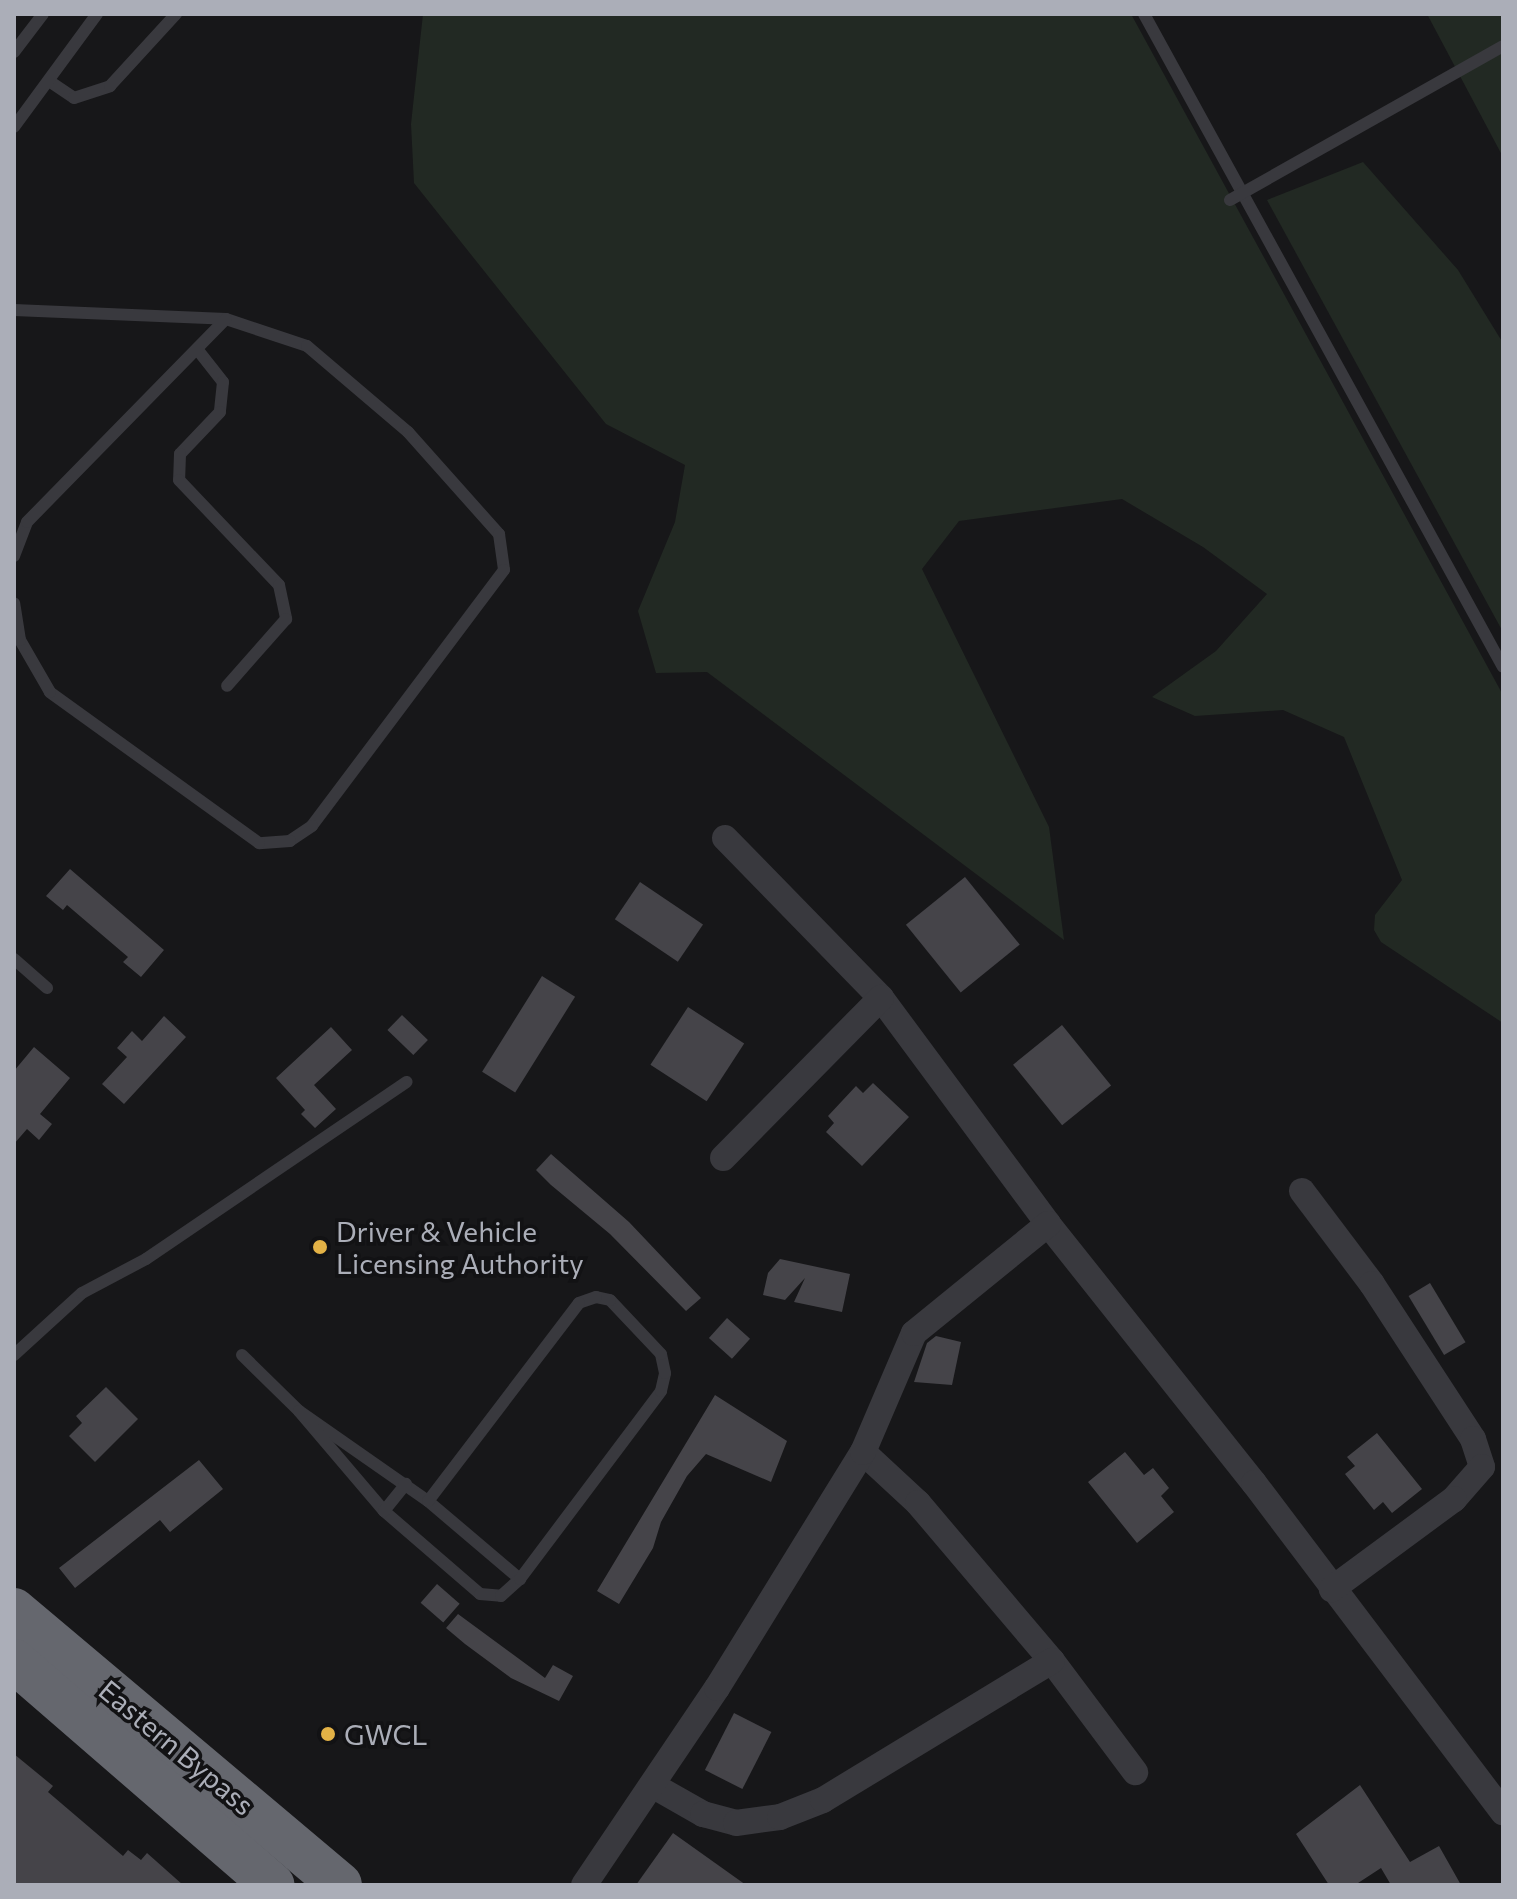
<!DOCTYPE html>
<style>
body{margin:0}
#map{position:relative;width:1517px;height:1899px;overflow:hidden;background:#171719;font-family:Commissioner,sans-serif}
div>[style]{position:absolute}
.green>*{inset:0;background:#222923}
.building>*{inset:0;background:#454449;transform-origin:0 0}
.lane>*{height:12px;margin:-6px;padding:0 6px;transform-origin:6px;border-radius:6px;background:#39393e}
.street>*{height:26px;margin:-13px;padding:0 13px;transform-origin:13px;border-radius:13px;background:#39393e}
.highway>*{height:44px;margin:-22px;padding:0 22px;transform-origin:22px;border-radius:22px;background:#65676e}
.dots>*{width:22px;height:22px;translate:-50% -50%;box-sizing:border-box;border:4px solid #121214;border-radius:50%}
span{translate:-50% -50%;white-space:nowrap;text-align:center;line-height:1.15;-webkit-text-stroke:7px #121214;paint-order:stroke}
.poi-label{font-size:28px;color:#abaeb8}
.left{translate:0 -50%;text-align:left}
.street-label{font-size:28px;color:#abaeb8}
.frame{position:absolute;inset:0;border:16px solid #abaeb8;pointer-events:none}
</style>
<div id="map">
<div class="green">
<i style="clip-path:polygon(423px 14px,1131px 14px,1503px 695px,1503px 1023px,1381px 942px,1374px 930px,1375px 915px,1402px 880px,1344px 737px,1283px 710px,1195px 716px,1152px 697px,1216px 651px,1267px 594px,1203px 547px,1122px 499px,959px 521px,922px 569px,1049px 827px,1064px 940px,707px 672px,656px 673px,638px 611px,675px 522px,685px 465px,606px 424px,414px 183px,411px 124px)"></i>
<i style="clip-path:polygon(1427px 14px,1503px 14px,1503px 157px)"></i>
<i style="clip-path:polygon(1363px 162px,1458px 270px,1503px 343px,1503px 632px,1267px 200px)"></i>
</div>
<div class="building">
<i style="clip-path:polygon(70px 869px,164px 950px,141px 977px,123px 962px,128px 957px,67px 905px,63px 910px,46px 896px)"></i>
<i style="left:965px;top:877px;width:87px;height:76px;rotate:51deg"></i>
<i style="left:640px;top:882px;width:76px;height:45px;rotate:34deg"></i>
<i style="left:542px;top:976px;width:39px;height:113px;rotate:32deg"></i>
<i style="left:688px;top:1007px;width:67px;height:69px;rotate:33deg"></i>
<i style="left:402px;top:1015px;width:36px;height:21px;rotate:44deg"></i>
<i style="clip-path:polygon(164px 1016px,186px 1037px,124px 1104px,102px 1084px,127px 1057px,117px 1048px,132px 1031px,142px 1041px)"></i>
<i style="left:1062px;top:1025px;width:78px;height:63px;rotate:51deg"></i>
<i style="clip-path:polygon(331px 1027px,352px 1050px,314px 1085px,336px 1109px,315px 1128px,301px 1114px,305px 1110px,276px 1078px)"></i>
<i style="clip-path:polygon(34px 1047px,70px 1078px,40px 1114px,52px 1124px,39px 1140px,27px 1129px,14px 1144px,14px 1071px)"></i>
<i style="clip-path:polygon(873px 1083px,909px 1117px,862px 1166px,826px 1132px,834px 1123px,828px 1116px,856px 1086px,863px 1093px)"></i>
<i style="clip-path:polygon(551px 1154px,629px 1222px,701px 1298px,686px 1311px,610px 1234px,551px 1185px,536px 1170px)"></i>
<i style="clip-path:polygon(780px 1259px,850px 1274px,842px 1312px,794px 1302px,805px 1278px,785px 1300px,763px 1295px,768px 1273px)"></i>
<i style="left:1430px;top:1283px;width:69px;height:25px;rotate:59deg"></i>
<i style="left:727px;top:1318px;width:31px;height:27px;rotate:42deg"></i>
<i style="clip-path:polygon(936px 1336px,961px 1342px,952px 1385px,914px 1382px,927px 1343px)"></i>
<i style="clip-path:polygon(106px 1387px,138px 1419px,95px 1462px,69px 1436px,82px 1423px,76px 1416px)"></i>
<i style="clip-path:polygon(715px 1395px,787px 1441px,771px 1482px,706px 1454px,687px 1476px,661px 1522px,653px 1548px,619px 1604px,597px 1591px)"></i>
<i style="clip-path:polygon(1377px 1433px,1422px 1489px,1392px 1513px,1383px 1502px,1374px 1510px,1345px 1474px,1355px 1466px,1347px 1457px)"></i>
<i style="clip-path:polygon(1125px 1452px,1144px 1475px,1153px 1468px,1169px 1488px,1161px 1496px,1174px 1512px,1137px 1543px,1088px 1482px)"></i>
<i style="clip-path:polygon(199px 1460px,223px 1489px,170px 1532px,160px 1520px,75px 1588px,59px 1568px)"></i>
<i style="left:437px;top:1584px;width:30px;height:25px;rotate:41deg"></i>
<i style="clip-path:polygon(458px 1614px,545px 1678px,553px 1665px,573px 1676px,559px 1701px,511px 1678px,465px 1644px,446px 1628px)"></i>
<i style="left:734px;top:1713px;width:42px;height:64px;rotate:27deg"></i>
<i style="clip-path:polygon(14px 1754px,53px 1786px,48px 1792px,123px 1856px,128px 1850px,141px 1860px,147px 1853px,183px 1885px,14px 1885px)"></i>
<i style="clip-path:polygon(1360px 1785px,1410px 1862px,1439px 1846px,1461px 1885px,1391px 1885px,1381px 1868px,1355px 1885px,1329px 1885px,1296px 1834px)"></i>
<i style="clip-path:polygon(673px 1833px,746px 1885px,636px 1885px)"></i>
</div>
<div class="lane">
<i style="left:1144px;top:14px;width:745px;rotate:61.2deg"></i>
<i style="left:14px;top:52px;width:48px;rotate:-52.7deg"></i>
<i style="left:49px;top:81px;width:30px;rotate:34deg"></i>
<i style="left:74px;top:98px;width:38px;rotate:-18deg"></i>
<i style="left:110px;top:86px;width:98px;rotate:-47.5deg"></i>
<i style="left:14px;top:127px;width:140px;rotate:-53.7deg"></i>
<i style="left:1230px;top:200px;width:313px;rotate:-29.4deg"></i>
<i style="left:14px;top:310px;width:212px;rotate:2.4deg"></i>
<i style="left:226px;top:319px;width:85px;rotate:18.4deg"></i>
<i style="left:307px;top:346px;width:133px;rotate:40.4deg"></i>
<i style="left:408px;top:432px;width:137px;rotate:48.3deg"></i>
<i style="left:499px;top:534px;width:36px;rotate:82deg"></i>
<i style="left:504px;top:570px;width:320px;rotate:126.9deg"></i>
<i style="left:312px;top:826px;width:27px;rotate:146deg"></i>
<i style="left:290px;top:841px;width:31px;rotate:176deg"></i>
<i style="left:259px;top:843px;width:258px;rotate:-144.2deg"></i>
<i style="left:50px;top:692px;width:60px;rotate:-120deg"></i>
<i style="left:20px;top:640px;width:37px;rotate:-99deg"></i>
<i style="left:197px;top:349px;width:42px;rotate:51.8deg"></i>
<i style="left:223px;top:382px;width:30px;rotate:96deg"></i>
<i style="left:220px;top:412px;width:58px;rotate:133.6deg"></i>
<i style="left:180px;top:454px;width:26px;rotate:92deg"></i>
<i style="left:179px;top:480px;width:145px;rotate:46.4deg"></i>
<i style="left:279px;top:585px;width:35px;rotate:78deg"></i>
<i style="left:286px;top:619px;width:89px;rotate:131.4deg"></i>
<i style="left:14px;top:556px;width:36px;rotate:-69deg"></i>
<i style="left:27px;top:522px;width:284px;rotate:-45.6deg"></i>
<i style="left:14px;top:959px;width:44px;rotate:41.3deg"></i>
<i style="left:14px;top:1355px;width:92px;rotate:-42.4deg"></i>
<i style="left:82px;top:1293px;width:72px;rotate:-28deg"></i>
<i style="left:146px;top:1259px;width:315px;rotate:-34.2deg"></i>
<i style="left:242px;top:1355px;width:80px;rotate:44.5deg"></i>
<i style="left:299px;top:1411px;width:157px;rotate:34.9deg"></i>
<i style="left:428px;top:1501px;width:121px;rotate:40.3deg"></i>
<i style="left:299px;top:1411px;width:131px;rotate:49.6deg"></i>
<i style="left:384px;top:1511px;width:127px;rotate:40.8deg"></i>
<i style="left:480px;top:1594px;width:21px;rotate:5deg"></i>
<i style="left:501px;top:1596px;width:25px;rotate:-42deg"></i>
<i style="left:520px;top:1579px;width:235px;rotate:-53.1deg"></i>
<i style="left:661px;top:1391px;width:18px;rotate:-77deg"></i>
<i style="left:665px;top:1373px;width:19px;rotate:-102deg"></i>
<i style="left:661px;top:1354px;width:74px;rotate:-133.4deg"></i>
<i style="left:610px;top:1300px;width:14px;rotate:-168deg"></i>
<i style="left:596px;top:1297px;width:18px;rotate:161deg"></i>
<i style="left:579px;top:1303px;width:249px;rotate:127.3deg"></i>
<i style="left:384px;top:1511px;width:35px;rotate:-51deg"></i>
</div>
<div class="street">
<i style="left:725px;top:838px;width:223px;rotate:45.7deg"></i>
<i style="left:881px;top:998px;width:281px;rotate:53.5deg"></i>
<i style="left:1048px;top:1224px;width:331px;rotate:51.5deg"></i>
<i style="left:1254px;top:1483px;width:413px;rotate:52.9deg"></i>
<i style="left:723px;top:1158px;width:225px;rotate:-45.4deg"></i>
<i style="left:1302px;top:1191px;width:116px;rotate:53deg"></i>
<i style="left:1372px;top:1284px;width:185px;rotate:56.9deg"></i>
<i style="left:1473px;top:1439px;width:29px;rotate:72deg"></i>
<i style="left:1482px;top:1467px;width:43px;rotate:131.2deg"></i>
<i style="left:1454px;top:1499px;width:152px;rotate:143.6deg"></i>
<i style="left:863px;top:1452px;width:75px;rotate:42.8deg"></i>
<i style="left:918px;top:1503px;width:207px;rotate:49.7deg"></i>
<i style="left:1052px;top:1661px;width:139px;rotate:53.2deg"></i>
<i style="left:652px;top:1785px;width:59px;rotate:29.6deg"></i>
<i style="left:703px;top:1814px;width:34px;rotate:15deg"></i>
<i style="left:736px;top:1823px;width:44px;rotate:-7.8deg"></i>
<i style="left:780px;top:1817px;width:46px;rotate:-21.6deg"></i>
<i style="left:823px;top:1800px;width:268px;rotate:-31.3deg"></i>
<i style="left:584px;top:1885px;width:238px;rotate:-56deg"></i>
<i style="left:717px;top:1688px;width:278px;rotate:-58.3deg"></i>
<i style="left:863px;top:1452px;width:129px;rotate:-66.8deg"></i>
<i style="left:914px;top:1333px;width:173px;rotate:-39.1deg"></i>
</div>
<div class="highway">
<i style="left:14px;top:1610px;width:426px;rotate:40.1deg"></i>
<i style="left:14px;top:1661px;width:342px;rotate:40.9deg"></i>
</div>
<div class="dots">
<i style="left:320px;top:1247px;background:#e3b246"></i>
<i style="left:328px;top:1734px;background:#e3b246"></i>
</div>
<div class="poi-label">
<span class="left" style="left:336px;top:1247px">Driver &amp; Vehicle<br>Licensing Authority</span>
<span class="left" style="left:344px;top:1734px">GWCL</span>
</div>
<div class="street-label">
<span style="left:177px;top:1747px;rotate:40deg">Eastern Bypass</span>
</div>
<div class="frame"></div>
</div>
